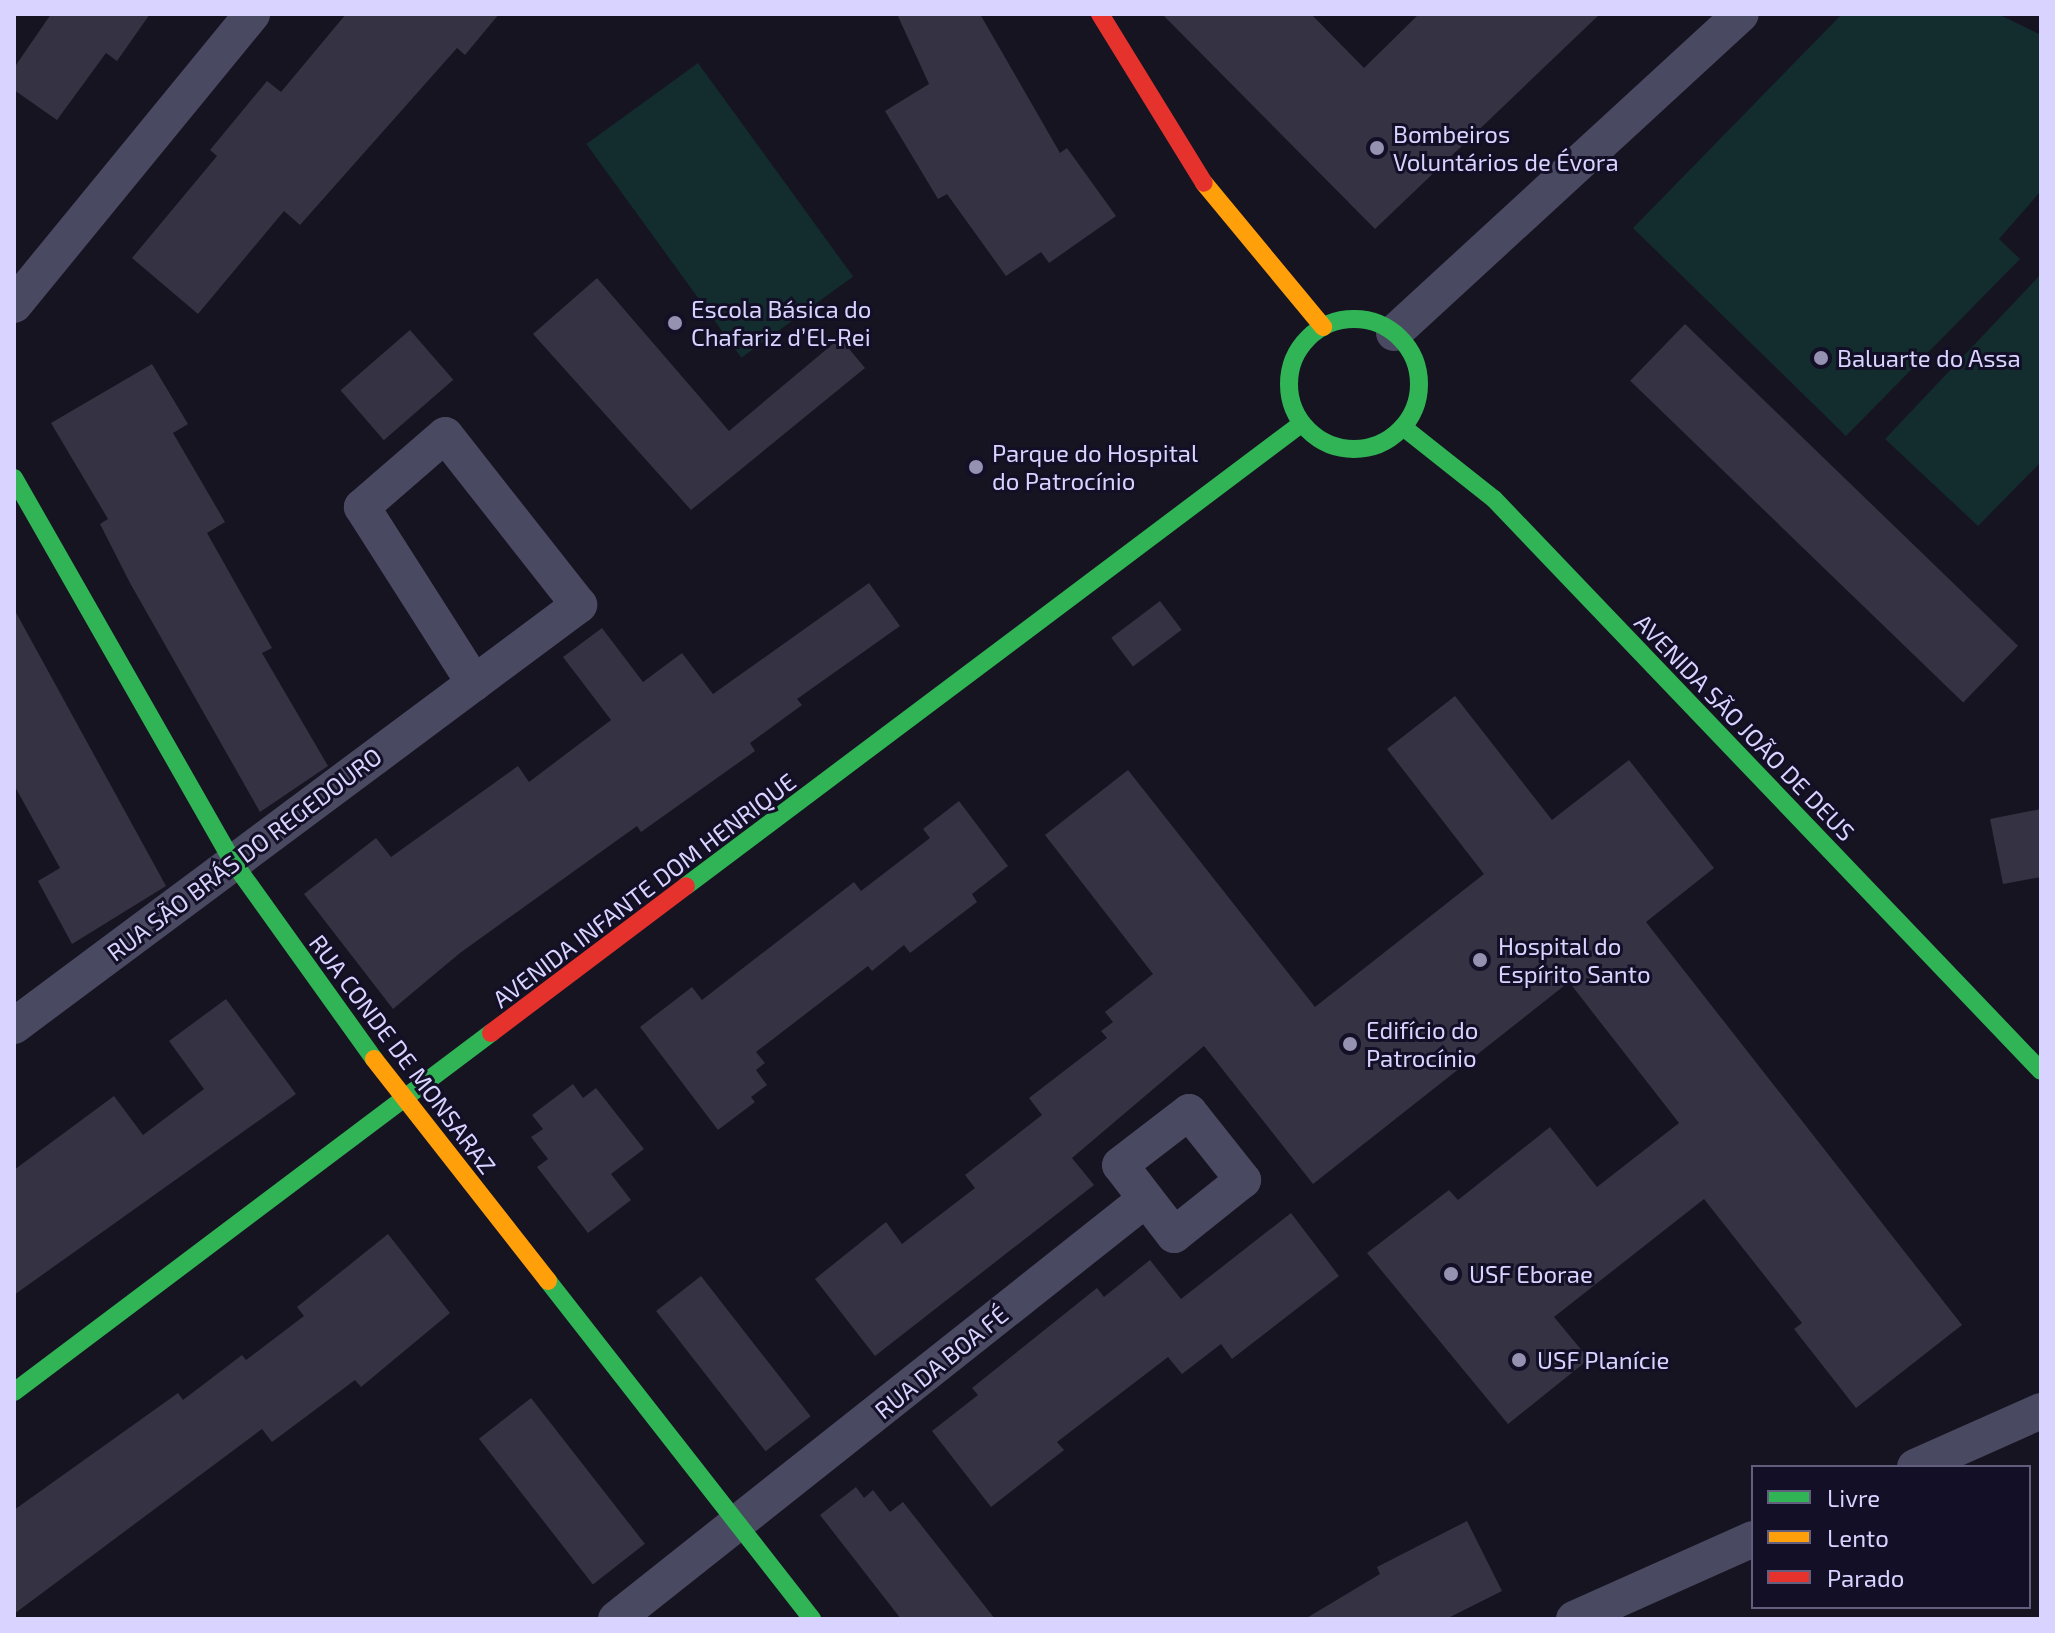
<!DOCTYPE html>
<meta charset="utf-8">
<style>
body{margin:0}
#map{position:relative;width:2055px;height:1633px;overflow:hidden;background:#161421;font-family:"Exo 2",sans-serif}
div>[style]{position:absolute}
.green>*{inset:0;background:#132c2d;transform-origin:0 0}
.building>*{inset:0;background:#343243;transform-origin:0 0}
.street>*{height:36px;margin:-18px;padding:0 18px;transform-origin:18px;border-radius:18px;background:#4a4962}
.fast>*{height:18px;margin:-9px;padding:0 9px;transform-origin:9px;border-radius:9px;background:#30b455}
.fast>.ring{margin:-9px;padding:0;box-sizing:content-box;background:none;border:18px solid #30b455;border-radius:50%}
.slow>*{height:18px;margin:-9px;padding:0 9px;transform-origin:9px;border-radius:9px;background:#ff9f0a}
.jam>*{height:18px;margin:-9px;padding:0 9px;transform-origin:9px;border-radius:9px;background:#e5322d}
.dots>*{width:22px;height:22px;translate:-50% -50%;box-sizing:border-box;border:4px solid #130f26;border-radius:50%}
span{translate:-50% -50%;white-space:nowrap;text-align:center;line-height:1.15;-webkit-text-stroke:6px #130f26;paint-order:stroke}
.poi-label{font-size:24px;color:#d9d4ff}
.left{translate:0 -50%;text-align:left}
.street-label{font-size:24px;color:#d9d4ff}
.frame{position:absolute;inset:0;border:16px solid #d9d4ff;pointer-events:none}
.legend{position:absolute;left:1751px;top:1465px;width:280px;height:144px;box-sizing:border-box;background:#130f26;border:2px solid #625e7d;margin:0;padding:10px 14px;list-style:none;font-size:24px;color:#d9d4ff}
.legend li{display:flex;align-items:center;gap:16px;height:40px}
.legend b{width:40px;border:2px solid #625e7d}
</style>
<div id="map">
<div class="green">
<i style="clip-path:polygon(1842px 14px,1998px 14px,2041px 35px,2041px 191px,1999px 239px,2020px 259px,1846px 436px,1633px 228px)"></i>
<i style="left:698px;top:63px;width:264px;height:138px;rotate:54deg"></i>
<i style="clip-path:polygon(2041px 274px,2041px 462px,1978px 526px,1885px 439px)"></i>
</div>
<div class="building">
<i style="clip-path:polygon(51px 14px,150px 14px,117px 61px,106px 53px,57px 120px,14px 90px,14px 68px)"></i>
<i style="clip-path:polygon(346px 14px,499px 14px,465px 55px,457px 48px,300px 225px,284px 211px,198px 314px,132px 258px,217px 156px,210px 150px,267px 81px,281px 92px)"></i>
<i style="clip-path:polygon(897px 14px,980px 14px,1060px 153px,1067px 148px,1116px 216px,1049px 263px,1041px 252px,1006px 276px,947px 194px,938px 199px,885px 111px,929px 84px)"></i>
<i style="clip-path:polygon(1162px 14px,1311px 14px,1364px 68px,1419px 14px,1600px 14px,1375px 229px)"></i>
<i style="clip-path:polygon(597px 278px,729px 431px,840px 338px,865px 368px,691px 510px,533px 334px)"></i>
<i style="left:1685px;top:324px;width:463px;height:79px;rotate:44deg"></i>
<i style="left:410px;top:330px;width:66px;height:92px;rotate:49deg"></i>
<i style="clip-path:polygon(152px 364px,188px 424px,173px 433px,225px 522px,207px 533px,272px 648px,262px 653px,328px 766px,260px 812px,130px 583px,100px 524px,108px 519px,51px 423px)"></i>
<i style="clip-path:polygon(869px 583px,900px 626px,797px 699px,802px 705px,750px 743px,755px 751px,641px 832px,637px 826px,460px 953px,393px 1009px,304px 894px,376px 838px,391px 857px,518px 766px,529px 782px,611px 720px,563px 657px,602px 628px,643px 682px,682px 653px,713px 694px)"></i>
<i style="left:1160px;top:601px;width:36px;height:61px;rotate:53deg"></i>
<i style="clip-path:polygon(14px 609px,166px 886px,72px 944px,38px 881px,60px 868px,14px 785px)"></i>
<i style="clip-path:polygon(1455px 696px,1552px 820px,1629px 760px,1714px 868px,1646px 922px,1962px 1325px,1856px 1408px,1794px 1329px,1802px 1323px,1704px 1199px,1554px 1317px,1589px 1359px,1508px 1424px,1367px 1253px,1449px 1190px,1458px 1200px,1550px 1127px,1597px 1187px,1679px 1123px,1569px 982px,1313px 1184px,1204px 1046px,1072px 1158px,1094px 1185px,875px 1356px,815px 1279px,886px 1222px,902px 1244px,975px 1188px,965px 1175px,1042px 1115px,1029px 1098px,1107px 1038px,1101px 1031px,1113px 1022px,1105px 1012px,1153px 974px,1045px 835px,1128px 770px,1315px 1007px,1484px 874px,1387px 749px)"></i>
<i style="clip-path:polygon(959px 801px,1008px 866px,972px 894px,977px 902px,910px 953px,904px 945px,872px 971px,868px 966px,756px 1052px,765px 1063px,756px 1070px,767px 1085px,751px 1097px,755px 1102px,718px 1130px,640px 1027px,692px 987px,702px 1000px,854px 882px,861px 891px,930px 838px,923px 829px)"></i>
<i style="clip-path:polygon(2041px 809px,2041px 877px,2003px 884px,1990px 819px)"></i>
<i style="clip-path:polygon(226px 999px,296px 1094px,14px 1295px,14px 1170px,114px 1096px,143px 1135px,204px 1089px,169px 1041px)"></i>
<i style="clip-path:polygon(573px 1084px,583px 1098px,596px 1088px,644px 1149px,611px 1174px,631px 1200px,588px 1233px,537px 1167px,548px 1159px,531px 1137px,543px 1129px,532px 1115px)"></i>
<i style="clip-path:polygon(1291px 1213px,1339px 1276px,1232px 1359px,1221px 1344px,1182px 1374px,1168px 1357px,1057px 1442px,1064px 1450px,991px 1507px,932px 1431px,978px 1395px,972px 1388px,1097px 1288px,1104px 1297px,1150px 1260px,1181px 1299px)"></i>
<i style="clip-path:polygon(388px 1234px,450px 1313px,361px 1387px,355px 1380px,272px 1442px,262px 1429px,14px 1614px,14px 1510px,178px 1393px,183px 1400px,242px 1355px,246px 1360px,304px 1316px,297px 1307px)"></i>
<i style="left:701px;top:1276px;width:178px;height:57px;rotate:52deg"></i>
<i style="left:531px;top:1398px;width:185px;height:66px;rotate:52deg"></i>
<i style="clip-path:polygon(856px 1487px,864px 1498px,873px 1490px,890px 1512px,903px 1502px,995px 1619px,901px 1619px,820px 1515px)"></i>
<i style="clip-path:polygon(1467px 1521px,1502px 1591px,1446px 1619px,1305px 1619px,1380px 1574px,1377px 1567px)"></i>
</div>
<div class="street">
<i style="left:14px;top:305px;width:376px;rotate:-50.7deg"></i>
<i style="left:1394px;top:333px;width:471px;rotate:-42.6deg"></i>
<i style="left:14px;top:1026px;width:705px;rotate:-36.69deg"></i>
<i style="left:579px;top:605px;width:216px;rotate:-128.2deg"></i>
<i style="left:445px;top:435px;width:110px;rotate:139.1deg"></i>
<i style="left:362px;top:507px;width:209px;rotate:57.5deg"></i>
<i style="left:1189px;top:1112px;width:87px;rotate:51.5deg"></i>
<i style="left:1243px;top:1180px;width:88px;rotate:141.4deg"></i>
<i style="left:1174px;top:1235px;width:88px;rotate:-127.6deg"></i>
<i style="left:1120px;top:1165px;width:87px;rotate:-37.5deg"></i>
<i style="left:1915px;top:1467px;width:138px;rotate:-24deg"></i>
<i style="left:616px;top:1619px;width:676px;rotate:-38.4deg"></i>
<i style="left:1574px;top:1619px;width:196px;rotate:-24.1deg"></i>
</div>
<div class="fast">
<i class="ring" style="left:1289px;top:319px;width:112px;height:112px"></i>
<i style="left:1403px;top:427px;width:116px;rotate:38.4deg"></i>
<i style="left:1494px;top:499px;width:791px;rotate:46.28deg"></i>
<i style="left:14px;top:478px;width:442px;rotate:60.3deg"></i>
<i style="left:233px;top:862px;width:242px;rotate:54.4deg"></i>
<i style="left:686px;top:886px;width:769px;rotate:-36.91deg"></i>
<i style="left:548px;top:1281px;width:429px;rotate:52deg"></i>
<i style="left:14px;top:1392px;width:597px;rotate:-36.97deg"></i>
</div>
<div class="slow">
<i style="left:1204px;top:183px;width:187px;rotate:50.4deg"></i>
<i style="left:374px;top:1059px;width:282px;rotate:51.9deg"></i>
</div>
<div class="jam">
<i style="left:1100px;top:14px;width:198px;rotate:58.4deg"></i>
<i style="left:491px;top:1033px;width:244px;rotate:-37deg"></i>
</div>
<div class="dots">
<i style="left:1377px;top:148px;background:#9591b1"></i>
<i style="left:675px;top:323px;background:#9591b1"></i>
<i style="left:1821px;top:358px;background:#9591b1"></i>
<i style="left:976px;top:467px;background:#9591b1"></i>
<i style="left:1480px;top:960px;background:#9591b1"></i>
<i style="left:1350px;top:1044px;background:#9591b1"></i>
<i style="left:1451px;top:1274px;background:#9591b1"></i>
<i style="left:1519px;top:1360px;background:#9591b1"></i>
</div>
<div class="poi-label">
<span class="left" style="left:1393px;top:148px">Bombeiros<br>Voluntários de Évora</span>
<span class="left" style="left:691px;top:323px">Escola Básica do<br>Chafariz d’El-Rei</span>
<span class="left" style="left:1837px;top:358px">Baluarte do Assa</span>
<span class="left" style="left:992px;top:467px">Parque do Hospital<br>do Patrocínio</span>
<span class="left" style="left:1498px;top:960px">Hospital do<br>Espírito Santo</span>
<span class="left" style="left:1366px;top:1044px">Edifício do<br>Patrocínio</span>
<span class="left" style="left:1469px;top:1274px">USF Eborae</span>
<span class="left" style="left:1537px;top:1360px">USF Planície</span>
</div>
<div class="street-label">
<span style="left:1745px;top:727px;rotate:46deg">AVENIDA SÃO JOÃO DE DEUS</span>
<span style="left:244px;top:854px;rotate:-37deg">RUA SÃO BRÁS DO REGEDOURO</span>
<span style="left:644px;top:890px;rotate:-37deg">AVENIDA INFANTE DOM HENRIQUE</span>
<span style="left:403px;top:1054px;rotate:53deg">RUA CONDE DE MONSARAZ</span>
<span style="left:941px;top:1362px;rotate:-39deg">RUA DA BOA FÉ</span>
</div>
<div class="frame"></div>
<ul class="legend">
<li><b style="height:10px;background:#30b455"></b>Livre</li>
<li><b style="height:10px;background:#ff9f0a"></b>Lento</li>
<li><b style="height:10px;background:#e5322d"></b>Parado</li>
</ul>
</div>
